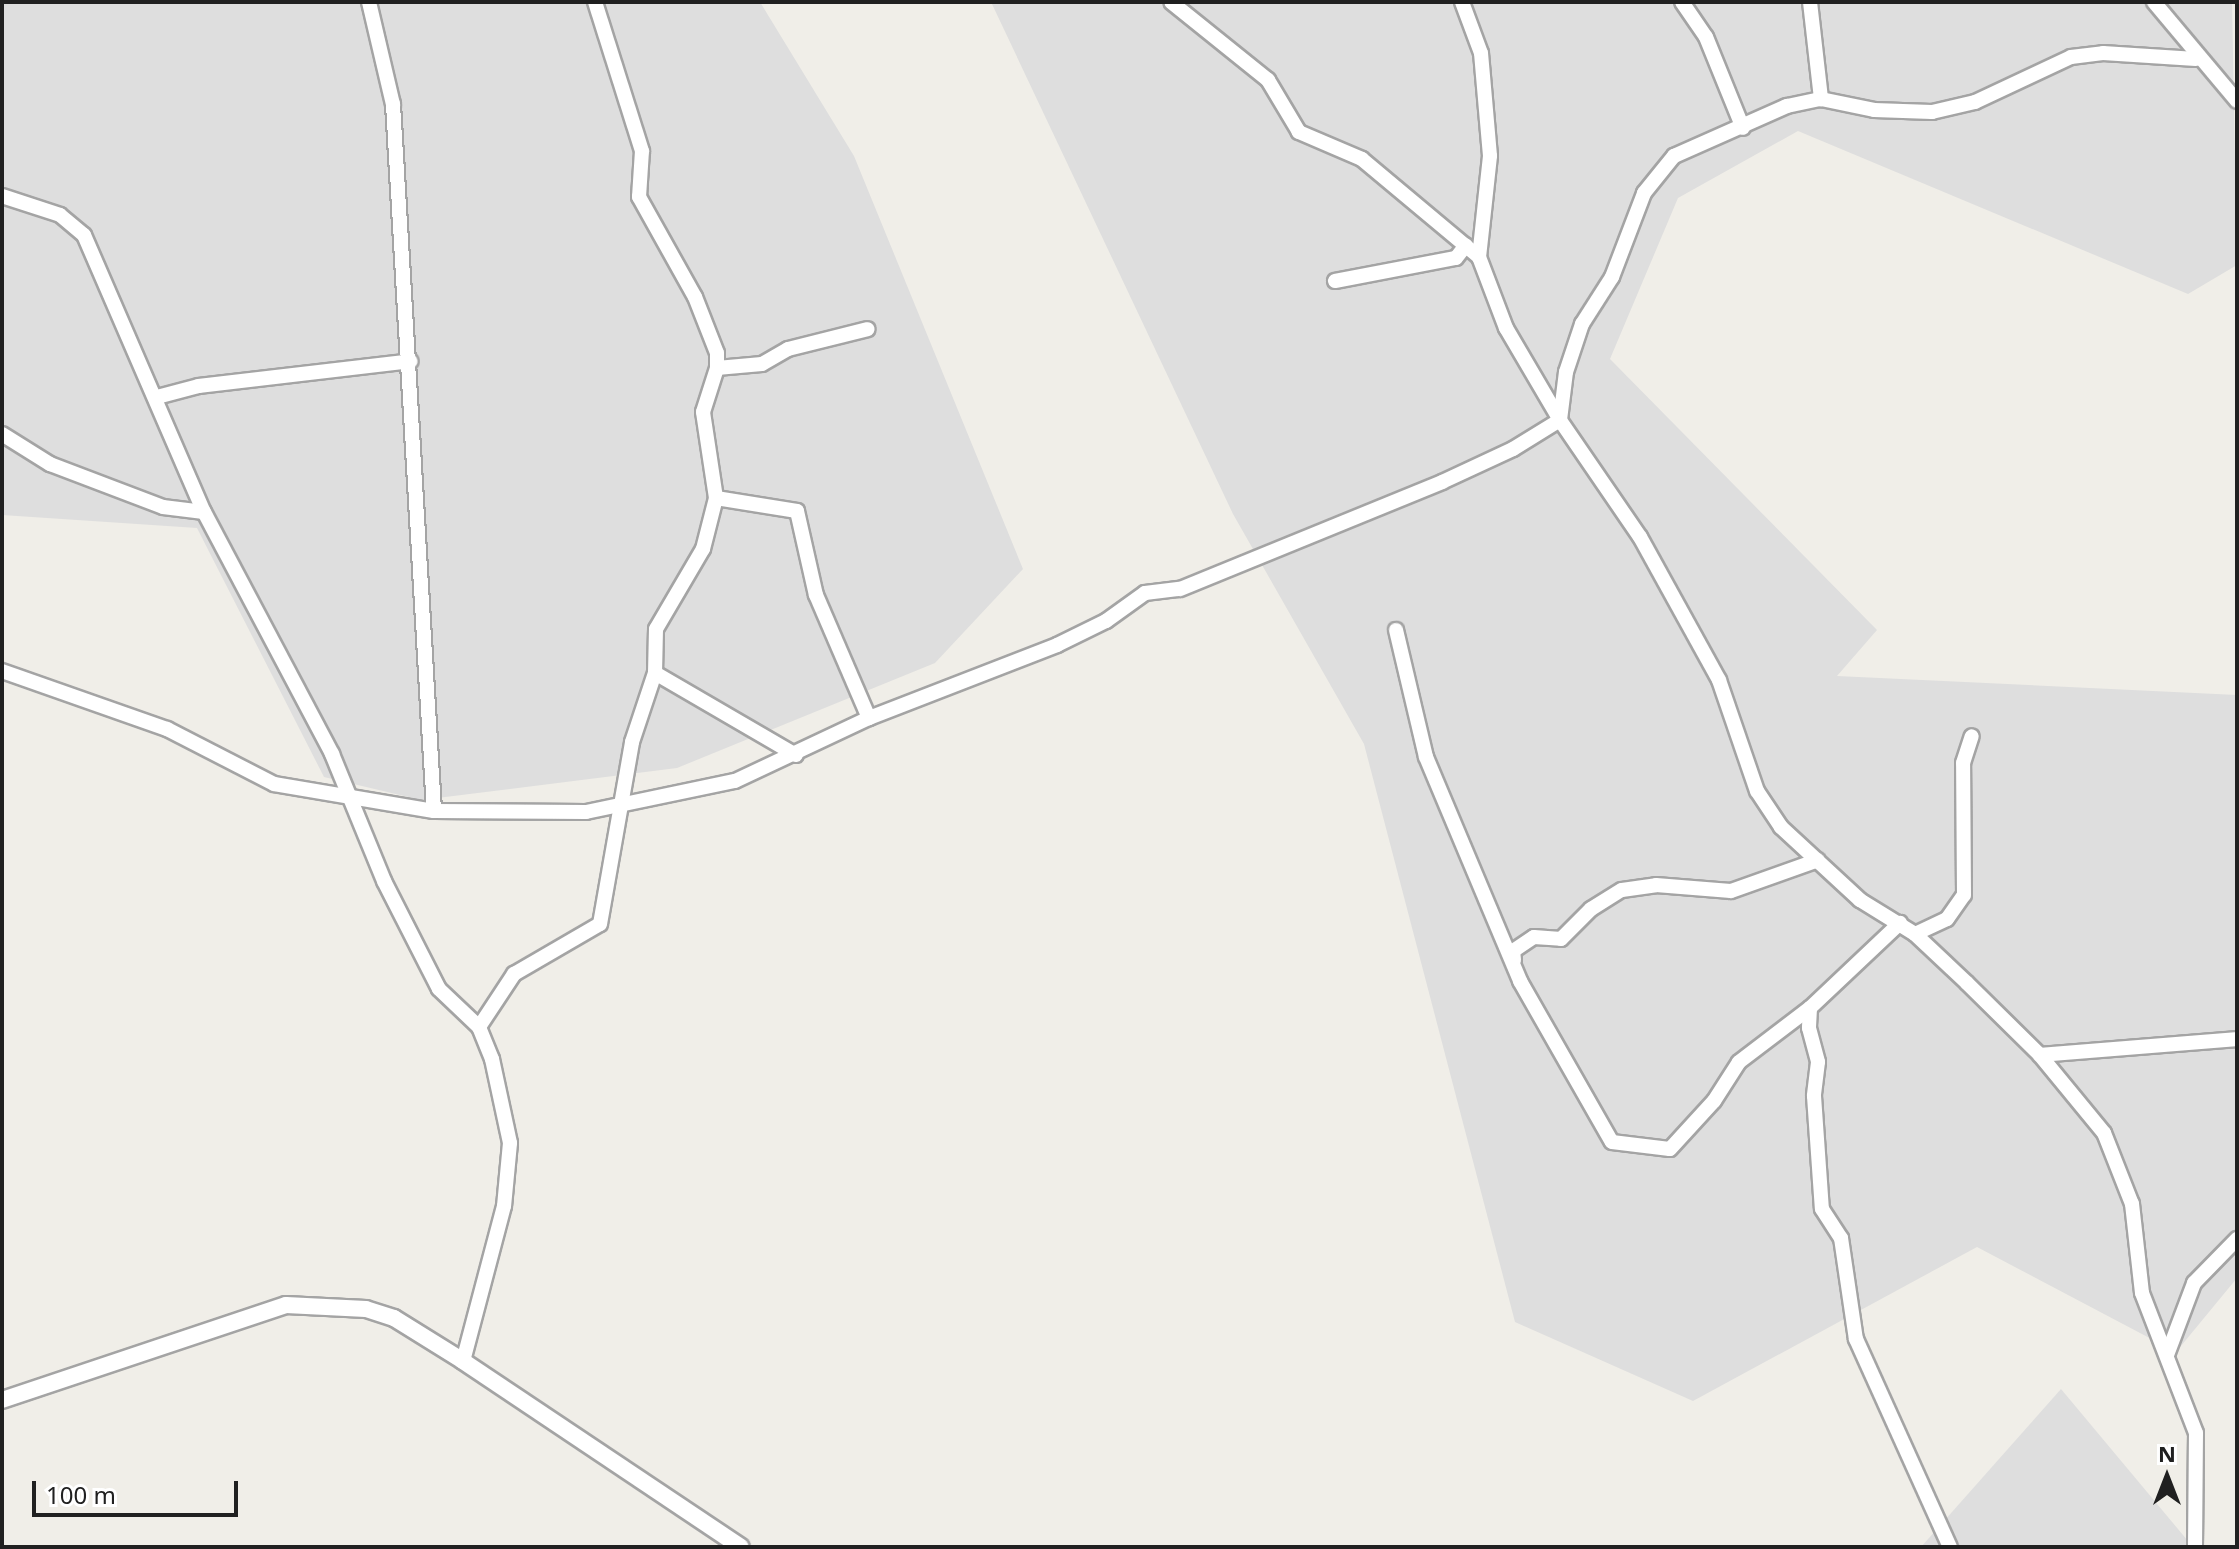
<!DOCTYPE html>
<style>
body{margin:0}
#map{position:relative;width:2239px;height:1549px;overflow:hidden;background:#f0eee8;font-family:"Noto Sans",sans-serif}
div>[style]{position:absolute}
.residential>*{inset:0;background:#dedede}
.roads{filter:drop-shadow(2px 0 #a4a4a4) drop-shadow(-2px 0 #a4a4a4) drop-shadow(0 2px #a4a4a4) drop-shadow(0 -2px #a4a4a4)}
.minor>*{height:14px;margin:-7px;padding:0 7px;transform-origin:7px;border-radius:7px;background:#fff}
.tertiary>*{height:16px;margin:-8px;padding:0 8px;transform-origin:8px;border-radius:8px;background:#fff}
span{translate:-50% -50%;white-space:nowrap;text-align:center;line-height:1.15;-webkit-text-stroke:7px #fff;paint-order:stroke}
.frame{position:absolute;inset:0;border:4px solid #202020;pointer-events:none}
.north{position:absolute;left:2127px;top:1437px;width:80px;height:80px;-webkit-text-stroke:6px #fff;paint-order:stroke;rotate:0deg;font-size:22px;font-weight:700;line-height:32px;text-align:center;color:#202020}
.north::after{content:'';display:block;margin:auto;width:28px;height:36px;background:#202020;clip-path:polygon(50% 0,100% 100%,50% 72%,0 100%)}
.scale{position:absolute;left:32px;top:1481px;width:206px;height:36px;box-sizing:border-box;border:4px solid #202020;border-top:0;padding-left:10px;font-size:24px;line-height:28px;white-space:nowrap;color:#202020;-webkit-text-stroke:6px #fff;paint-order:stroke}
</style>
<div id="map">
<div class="residential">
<i style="clip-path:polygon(2px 2px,760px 2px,854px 156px,1023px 569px,935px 663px,677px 768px,421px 800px,324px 777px,197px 528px,2px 515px)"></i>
<i style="clip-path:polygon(991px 2px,2232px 2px,2237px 265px,2188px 294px,1798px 131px,1678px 198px,1610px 359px,1877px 630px,1837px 676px,2237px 695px,2237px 1278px,2176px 1352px,1977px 1247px,1693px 1401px,1515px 1322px,1364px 744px,1233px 514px)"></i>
<i style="clip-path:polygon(2061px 1389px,2193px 1547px,1921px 1547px)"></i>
</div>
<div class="roads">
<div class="minor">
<i style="left:369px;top:2px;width:105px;rotate:76.8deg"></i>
<i style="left:393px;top:104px;width:708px;rotate:86.68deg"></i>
<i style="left:1462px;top:2px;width:54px;rotate:69.6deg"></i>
<i style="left:1481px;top:53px;width:103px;rotate:85deg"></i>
<i style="left:1490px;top:156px;width:102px;rotate:96.2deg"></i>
<i style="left:1682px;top:2px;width:42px;rotate:55.6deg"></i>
<i style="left:1706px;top:37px;width:98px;rotate:67.9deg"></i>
<i style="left:1810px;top:2px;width:98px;rotate:83.5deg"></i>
<i style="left:2154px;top:2px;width:129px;rotate:50deg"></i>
<i style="left:2px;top:196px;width:61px;rotate:18.1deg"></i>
<i style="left:60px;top:215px;width:31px;rotate:40deg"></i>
<i style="left:84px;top:235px;width:302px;rotate:66.6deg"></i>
<i style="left:204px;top:512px;width:274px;rotate:62.1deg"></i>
<i style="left:332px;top:754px;width:137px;rotate:67.7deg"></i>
<i style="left:384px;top:881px;width:121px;rotate:63deg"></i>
<i style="left:439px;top:989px;width:55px;rotate:43.5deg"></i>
<i style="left:479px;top:1027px;width:35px;rotate:68deg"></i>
<i style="left:492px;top:1059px;width:86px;rotate:77.9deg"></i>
<i style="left:510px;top:1143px;width:63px;rotate:95.4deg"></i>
<i style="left:504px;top:1206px;width:160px;rotate:104.8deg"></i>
<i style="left:1335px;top:281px;width:123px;rotate:-10.8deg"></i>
<i style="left:1456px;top:258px;width:16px;rotate:-52deg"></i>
<i style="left:717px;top:368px;width:45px;rotate:-5.1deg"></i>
<i style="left:762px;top:364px;width:30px;rotate:-30deg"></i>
<i style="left:788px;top:349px;width:82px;rotate:-14deg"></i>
<i style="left:157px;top:397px;width:43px;rotate:-14.7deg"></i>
<i style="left:199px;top:386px;width:213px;rotate:-6.7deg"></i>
<i style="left:2px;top:434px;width:57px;rotate:32deg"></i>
<i style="left:50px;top:464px;width:121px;rotate:20.8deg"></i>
<i style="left:163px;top:507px;width:41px;rotate:7deg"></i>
<i style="left:716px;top:498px;width:82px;rotate:9.1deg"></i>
<i style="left:797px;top:511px;width:86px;rotate:77.3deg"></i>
<i style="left:816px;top:595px;width:134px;rotate:66.7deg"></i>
<i style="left:1396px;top:630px;width:130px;rotate:76.7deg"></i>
<i style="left:1426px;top:757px;width:243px;rotate:67.2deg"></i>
<i style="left:1520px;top:981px;width:185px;rotate:60.3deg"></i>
<i style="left:1612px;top:1142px;width:58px;rotate:6.9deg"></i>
<i style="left:1670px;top:1149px;width:65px;rotate:-47.5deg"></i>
<i style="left:1714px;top:1101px;width:46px;rotate:-57.3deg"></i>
<i style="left:1739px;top:1062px;width:89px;rotate:-37.3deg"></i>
<i style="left:1810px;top:1008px;width:124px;rotate:-43.4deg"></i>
<i style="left:2px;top:671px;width:175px;rotate:19.4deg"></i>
<i style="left:167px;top:729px;width:120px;rotate:27.2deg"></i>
<i style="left:274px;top:784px;width:162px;rotate:9.6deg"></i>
<i style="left:434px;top:811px;width:152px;rotate:0.4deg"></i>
<i style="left:586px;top:812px;width:152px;rotate:-11.8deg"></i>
<i style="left:735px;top:781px;width:148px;rotate:-25.2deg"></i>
<i style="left:869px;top:718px;width:202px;rotate:-21.2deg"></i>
<i style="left:1057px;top:645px;width:55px;rotate:-26.1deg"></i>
<i style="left:1106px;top:621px;width:48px;rotate:-35.7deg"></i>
<i style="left:1145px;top:593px;width:35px;rotate:-7deg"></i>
<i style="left:1180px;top:589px;width:283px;rotate:-22.2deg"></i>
<i style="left:1442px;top:482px;width:78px;rotate:-24.9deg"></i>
<i style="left:1513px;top:449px;width:55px;rotate:-31.7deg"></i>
<i style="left:1560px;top:420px;width:107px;rotate:-120.4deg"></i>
<i style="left:1506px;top:328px;width:76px;rotate:-110.8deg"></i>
<i style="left:1479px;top:257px;width:153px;rotate:-140.1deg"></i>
<i style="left:1362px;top:159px;width:69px;rotate:-156.8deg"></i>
<i style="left:1299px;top:132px;width:61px;rotate:-120.8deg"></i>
<i style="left:1268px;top:80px;width:124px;rotate:-141.2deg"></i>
<i style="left:655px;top:673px;width:163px;rotate:30.2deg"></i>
<i style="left:1915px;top:934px;width:35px;rotate:-25deg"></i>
<i style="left:1947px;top:919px;width:29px;rotate:-55deg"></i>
<i style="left:1964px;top:895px;width:132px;rotate:-90.4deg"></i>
<i style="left:1963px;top:763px;width:28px;rotate:-72deg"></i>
<i style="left:1514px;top:960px;width:9px;rotate:-96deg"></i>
<i style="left:1513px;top:951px;width:25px;rotate:-34deg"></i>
<i style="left:1534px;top:937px;width:27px;rotate:4deg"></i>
<i style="left:1561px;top:939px;width:42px;rotate:-45deg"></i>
<i style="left:1591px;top:909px;width:36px;rotate:-32deg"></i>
<i style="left:1622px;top:890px;width:34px;rotate:-8deg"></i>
<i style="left:1656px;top:885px;width:75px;rotate:4.6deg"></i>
<i style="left:1731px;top:891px;width:92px;rotate:-19.6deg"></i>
<i style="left:1810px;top:1008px;width:20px;rotate:93deg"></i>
<i style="left:1809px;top:1028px;width:35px;rotate:75deg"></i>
<i style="left:1818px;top:1062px;width:34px;rotate:97deg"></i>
<i style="left:1814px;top:1096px;width:113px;rotate:86deg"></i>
<i style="left:1822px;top:1209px;width:35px;rotate:57deg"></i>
<i style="left:1841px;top:1238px;width:102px;rotate:81.6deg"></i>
<i style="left:1856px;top:1339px;width:228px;rotate:65.7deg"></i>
<i style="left:479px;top:1027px;width:64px;rotate:-56.6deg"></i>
<i style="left:514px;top:974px;width:99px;rotate:-30.2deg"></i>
<i style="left:600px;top:924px;width:185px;rotate:-80deg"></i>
<i style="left:632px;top:742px;width:73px;rotate:-71.6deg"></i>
<i style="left:655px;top:673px;width:44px;rotate:-88.7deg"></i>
<i style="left:656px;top:629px;width:93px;rotate:-59.6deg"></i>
<i style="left:703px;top:549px;width:53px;rotate:-75.7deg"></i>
<i style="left:716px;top:498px;width:87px;rotate:-98.6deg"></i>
<i style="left:703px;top:412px;width:46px;rotate:-72.3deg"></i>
<i style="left:717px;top:368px;width:15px;rotate:-90deg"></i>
<i style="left:717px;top:353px;width:60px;rotate:-111.4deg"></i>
<i style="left:695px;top:297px;width:115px;rotate:-119.2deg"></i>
<i style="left:639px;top:197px;width:46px;rotate:-86.3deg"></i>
<i style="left:642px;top:151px;width:156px;rotate:-107.5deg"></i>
<i style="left:2040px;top:1055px;width:198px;rotate:-4.6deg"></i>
<i style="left:2167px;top:1355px;width:77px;rotate:-69.4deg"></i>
<i style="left:2194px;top:1283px;width:62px;rotate:-45.7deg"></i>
<i style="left:2195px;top:1547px;width:114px;rotate:-89.5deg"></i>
<i style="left:2196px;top:1433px;width:150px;rotate:-111.1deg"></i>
<i style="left:2142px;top:1293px;width:90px;rotate:-96.4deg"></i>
<i style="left:2132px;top:1204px;width:76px;rotate:-111.5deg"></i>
<i style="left:2104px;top:1133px;width:101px;rotate:-129.4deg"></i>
<i style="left:2040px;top:1055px;width:103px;rotate:-135.4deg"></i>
<i style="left:1967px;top:983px;width:71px;rotate:-136.7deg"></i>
<i style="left:1915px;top:934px;width:65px;rotate:-148.3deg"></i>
<i style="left:1860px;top:900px;width:108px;rotate:-137.3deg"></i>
<i style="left:1781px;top:827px;width:43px;rotate:-123.7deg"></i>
<i style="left:1757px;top:791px;width:117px;rotate:-108.9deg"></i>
<i style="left:1719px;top:680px;width:163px;rotate:-118.9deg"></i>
<i style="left:1640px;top:537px;width:142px;rotate:-124.4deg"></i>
<i style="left:1560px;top:420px;width:48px;rotate:-82.9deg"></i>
<i style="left:1566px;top:372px;width:51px;rotate:-71.6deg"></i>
<i style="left:1582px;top:324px;width:56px;rotate:-57.4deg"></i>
<i style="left:1612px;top:277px;width:90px;rotate:-69.1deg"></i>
<i style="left:1644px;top:193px;width:48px;rotate:-51deg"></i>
<i style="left:1674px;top:156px;width:124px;rotate:-23.9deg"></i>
<i style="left:1787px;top:106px;width:35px;rotate:-12deg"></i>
<i style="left:1821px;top:99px;width:54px;rotate:11.7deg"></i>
<i style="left:1874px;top:110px;width:58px;rotate:2deg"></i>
<i style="left:1932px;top:112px;width:44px;rotate:-13.1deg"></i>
<i style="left:1975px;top:102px;width:106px;rotate:-25.1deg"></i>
<i style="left:2071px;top:57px;width:32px;rotate:-7deg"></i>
<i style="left:2103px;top:53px;width:93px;rotate:3.7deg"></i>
</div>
<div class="tertiary">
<i style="left:2px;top:1400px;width:299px;rotate:-18.5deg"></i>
<i style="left:286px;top:1305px;width:80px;rotate:2.9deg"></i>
<i style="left:366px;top:1309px;width:29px;rotate:18deg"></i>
<i style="left:394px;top:1318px;width:81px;rotate:31.9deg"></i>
<i style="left:463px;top:1361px;width:334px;rotate:33.8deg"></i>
</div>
</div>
<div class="frame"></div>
<div class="north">N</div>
<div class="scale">100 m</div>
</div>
